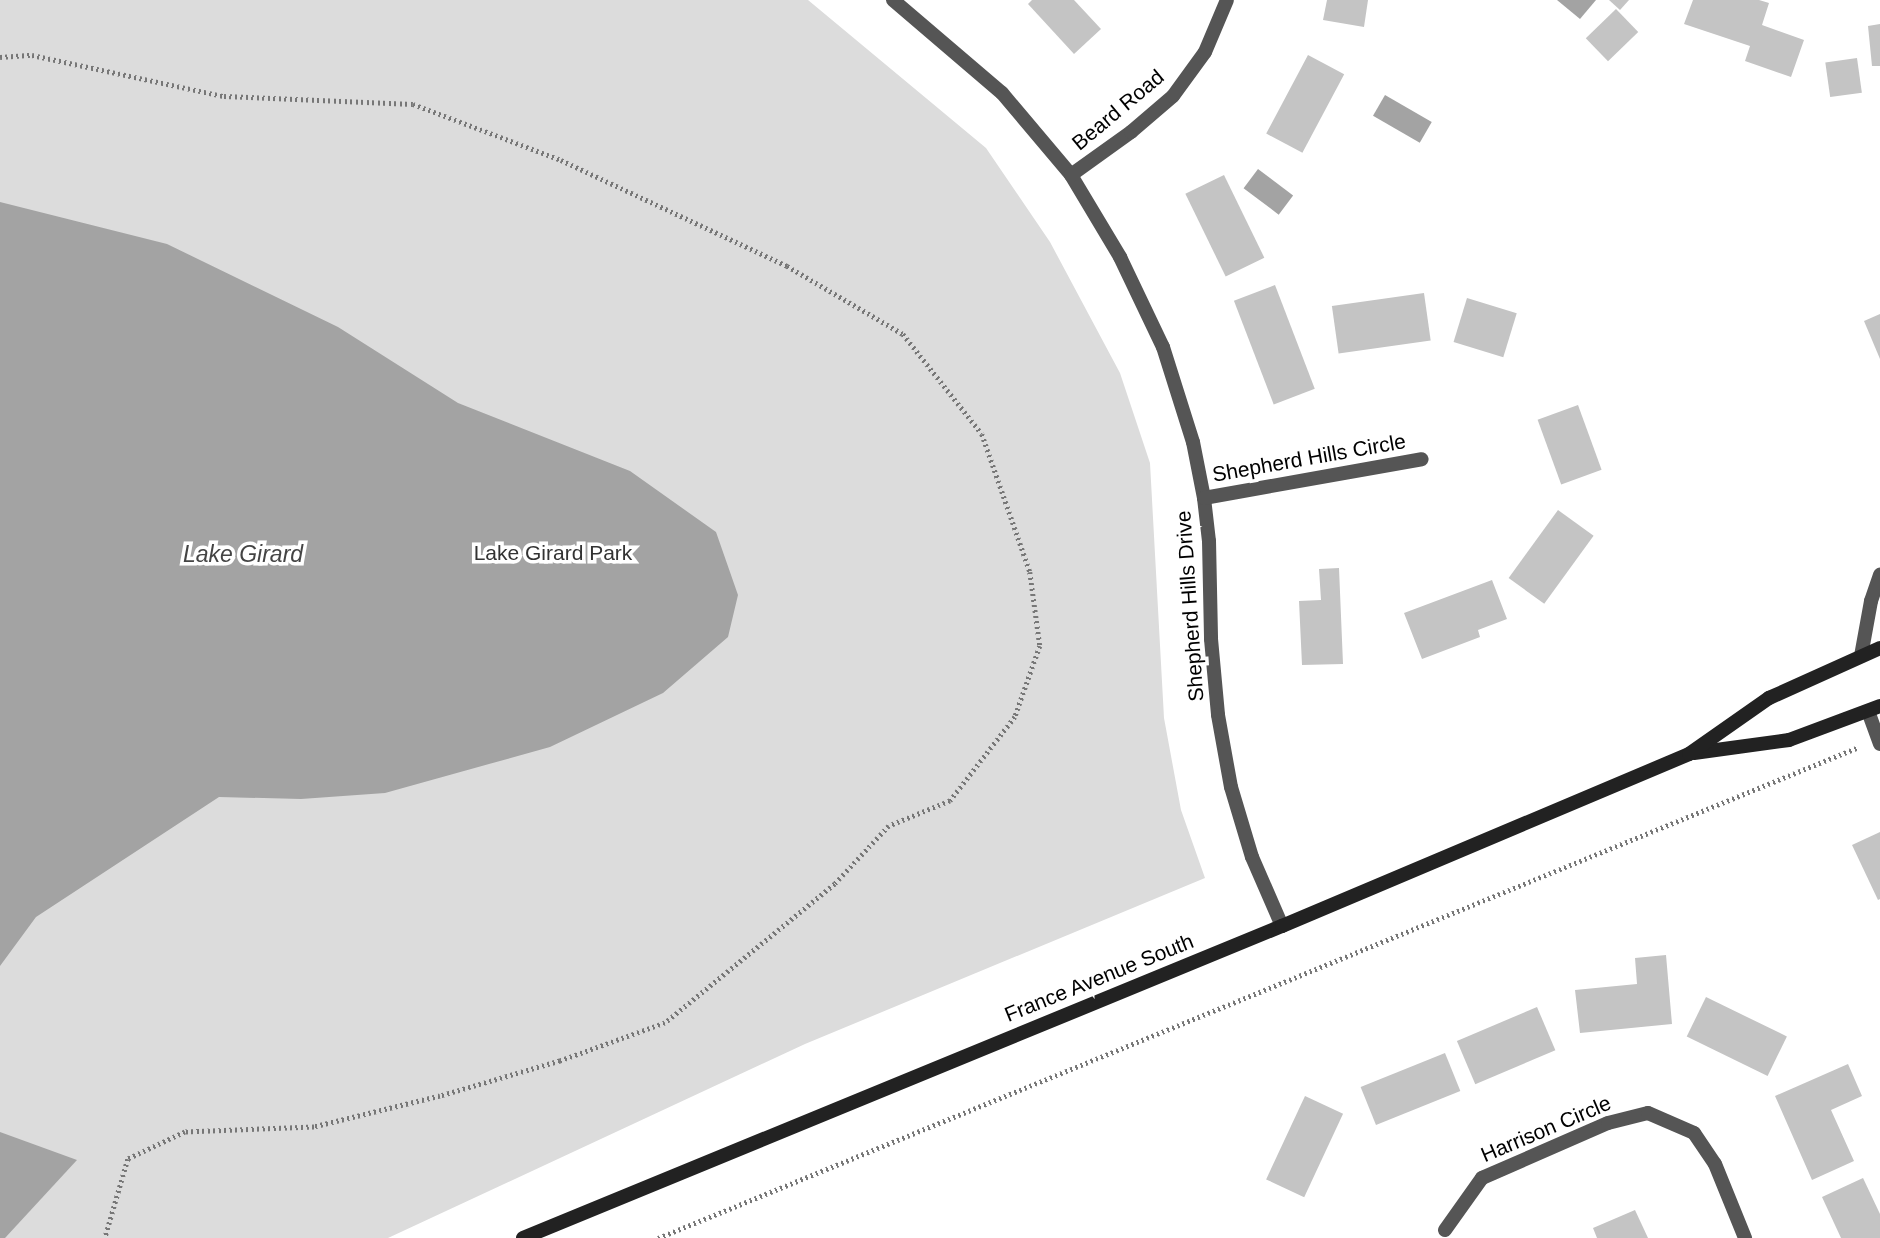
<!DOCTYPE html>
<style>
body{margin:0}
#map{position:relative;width:1880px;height:1238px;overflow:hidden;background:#fff;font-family:Arial,sans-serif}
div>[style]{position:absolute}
.green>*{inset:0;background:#dcdcdc}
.water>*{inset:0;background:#a3a3a3;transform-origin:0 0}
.building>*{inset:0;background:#c4c4c4;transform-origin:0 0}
.path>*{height:4.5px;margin-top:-2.25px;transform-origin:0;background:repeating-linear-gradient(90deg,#777 0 2px,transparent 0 5.5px)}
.service>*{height:14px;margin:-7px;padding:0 7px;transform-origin:7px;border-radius:7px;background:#555}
.minor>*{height:14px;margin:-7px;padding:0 7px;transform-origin:7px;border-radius:7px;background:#555}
.secondary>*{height:14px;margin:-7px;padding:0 7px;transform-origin:7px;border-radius:7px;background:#222}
span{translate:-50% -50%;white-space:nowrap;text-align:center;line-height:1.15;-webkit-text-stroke:7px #fff;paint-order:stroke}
.street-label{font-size:21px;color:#000}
.park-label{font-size:21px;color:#333}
.water-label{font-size:23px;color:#444;font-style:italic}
</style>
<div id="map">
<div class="green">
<i style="clip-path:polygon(0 0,808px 0,986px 148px,1050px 242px,1120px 373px,1150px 463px,1164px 718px,1181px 810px,1205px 878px,805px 1044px,388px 1238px,0 1238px)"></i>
</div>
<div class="water">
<i style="clip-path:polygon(1557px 0,1596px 0,1580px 19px)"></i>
<i style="left:1385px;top:95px;width:54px;height:24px;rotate:30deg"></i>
<i style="left:1258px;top:169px;width:44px;height:24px;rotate:37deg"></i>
<i style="clip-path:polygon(0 202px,167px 244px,338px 327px,458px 403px,630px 471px,716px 532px,738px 595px,728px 637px,663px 693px,550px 747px,385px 793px,301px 799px,219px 797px,36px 917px,0 966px)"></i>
<i style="clip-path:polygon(0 1132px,77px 1160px,5px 1238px,0 1238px)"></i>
</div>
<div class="building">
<i style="clip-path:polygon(1032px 0,1074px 0,1101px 29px,1074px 54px,1028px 4px)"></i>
<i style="clip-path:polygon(1327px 0,1368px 0,1364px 27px,1323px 20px)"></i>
<i style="clip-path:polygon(1609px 0,1629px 0,1620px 10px)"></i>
<i style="clip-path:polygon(1693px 0,1759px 0,1769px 3px,1762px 25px,1804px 40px,1791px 77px,1745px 61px,1750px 46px,1684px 24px)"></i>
<i style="left:1616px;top:9px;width:32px;height:42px;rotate:46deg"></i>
<i style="clip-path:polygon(1880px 24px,1880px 66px,1872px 66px,1868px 26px)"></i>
<i style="left:1308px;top:55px;width:41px;height:89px;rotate:28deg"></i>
<i style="left:1857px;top:58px;width:35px;height:32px;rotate:82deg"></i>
<i style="left:1224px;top:175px;width:92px;height:43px;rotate:64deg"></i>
<i style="left:1275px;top:285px;width:111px;height:44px;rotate:69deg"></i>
<i style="left:1424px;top:293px;width:48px;height:93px;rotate:82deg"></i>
<i style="left:1467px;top:298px;width:52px;height:46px;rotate:17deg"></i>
<i style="clip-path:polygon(1880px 314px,1880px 359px,1864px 321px)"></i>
<i style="left:1578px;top:405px;width:69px;height:43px;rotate:70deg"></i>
<i style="left:1558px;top:510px;width:44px;height:84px;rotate:36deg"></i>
<i style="clip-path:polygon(1339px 568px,1343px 664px,1302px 665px,1299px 601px,1321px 600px,1319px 569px)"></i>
<i style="clip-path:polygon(1492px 580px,1507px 619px,1478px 630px,1480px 637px,1422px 659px,1404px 613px)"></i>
<i style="clip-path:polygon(1880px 832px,1880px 899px,1878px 900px,1852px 845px)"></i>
<i style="clip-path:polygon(1666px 955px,1672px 1024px,1580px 1033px,1575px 990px,1637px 984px,1635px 958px)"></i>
<i style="left:1706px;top:997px;width:90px;height:44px;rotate:26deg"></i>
<i style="left:1537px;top:1007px;width:47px;height:87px;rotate:67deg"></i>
<i style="left:1445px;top:1053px;width:41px;height:91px;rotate:68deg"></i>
<i style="clip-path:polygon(1848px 1064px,1862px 1096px,1831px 1110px,1854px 1161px,1812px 1180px,1775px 1096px)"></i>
<i style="left:1305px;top:1096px;width:42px;height:92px;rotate:25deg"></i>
<i style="clip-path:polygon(1863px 1178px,1880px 1214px,1880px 1238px,1841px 1238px,1822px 1197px)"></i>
<i style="clip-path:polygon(1635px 1210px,1648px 1238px,1597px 1238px,1593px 1228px)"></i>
</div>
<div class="path">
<i style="left:0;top:57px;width:32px;rotate:-4deg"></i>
<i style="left:32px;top:55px;width:196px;rotate:12.1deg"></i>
<i style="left:224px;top:96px;width:189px;rotate:2.4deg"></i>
<i style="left:413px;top:104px;width:158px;rotate:20.7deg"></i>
<i style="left:561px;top:160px;width:250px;rotate:25.1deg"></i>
<i style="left:787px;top:266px;width:134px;rotate:30.4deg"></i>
<i style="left:903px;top:334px;width:127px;rotate:51.7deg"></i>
<i style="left:982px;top:434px;width:146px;rotate:70.8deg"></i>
<i style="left:1030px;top:572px;width:75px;rotate:82.3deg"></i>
<i style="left:1040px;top:646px;width:75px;rotate:109.4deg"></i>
<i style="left:1015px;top:717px;width:106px;rotate:127.7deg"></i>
<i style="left:950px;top:801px;width:66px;rotate:157.7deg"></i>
<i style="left:889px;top:826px;width:79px;rotate:133deg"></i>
<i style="left:835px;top:884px;width:220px;rotate:140.7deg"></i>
<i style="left:665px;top:1023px;width:112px;rotate:160.1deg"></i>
<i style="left:560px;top:1061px;width:125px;rotate:163.7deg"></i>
<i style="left:440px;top:1096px;width:130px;rotate:166.2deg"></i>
<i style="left:314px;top:1127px;width:129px;rotate:177.8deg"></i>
<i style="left:185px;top:1132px;width:63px;rotate:154.7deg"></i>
<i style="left:128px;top:1159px;width:82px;rotate:106.2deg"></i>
<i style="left:658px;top:1238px;width:1297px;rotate:-22.24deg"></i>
</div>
<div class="service">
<i style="left:1861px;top:656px;width:56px;rotate:-79.7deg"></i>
<i style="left:1871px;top:601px;width:28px;rotate:-71deg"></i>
<i style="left:1868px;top:711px;width:35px;rotate:70deg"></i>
</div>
<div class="minor">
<i style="left:893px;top:0;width:143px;rotate:40.5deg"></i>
<i style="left:1002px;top:93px;width:107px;rotate:49.9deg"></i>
<i style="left:1071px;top:175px;width:96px;rotate:59.1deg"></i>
<i style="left:1120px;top:257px;width:100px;rotate:64.5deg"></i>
<i style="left:1163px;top:347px;width:100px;rotate:72.5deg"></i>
<i style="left:1193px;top:442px;width:57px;rotate:78.9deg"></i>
<i style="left:1204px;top:498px;width:43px;rotate:83.4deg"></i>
<i style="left:1209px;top:541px;width:98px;rotate:88.8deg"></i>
<i style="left:1211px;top:639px;width:76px;rotate:84.7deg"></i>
<i style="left:1218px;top:715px;width:73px;rotate:79.8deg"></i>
<i style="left:1231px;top:787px;width:73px;rotate:73.3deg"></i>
<i style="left:1252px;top:857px;width:75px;rotate:66.5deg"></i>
<i style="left:1071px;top:175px;width:74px;rotate:-35.6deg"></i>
<i style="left:1131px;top:132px;width:55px;rotate:-40.6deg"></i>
<i style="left:1173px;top:96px;width:54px;rotate:-54deg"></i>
<i style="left:1205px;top:52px;width:56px;rotate:-67.1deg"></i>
<i style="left:1204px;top:498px;width:221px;rotate:-10.1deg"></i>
<i style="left:1445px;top:1230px;width:64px;rotate:-54.6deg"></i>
<i style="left:1482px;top:1178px;width:137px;rotate:-23.6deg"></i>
<i style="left:1608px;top:1123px;width:41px;rotate:-14deg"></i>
<i style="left:1648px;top:1113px;width:50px;rotate:23.5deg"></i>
<i style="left:1694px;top:1133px;width:37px;rotate:56deg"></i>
<i style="left:1715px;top:1164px;width:80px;rotate:67.9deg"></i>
</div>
<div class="secondary">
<i style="left:1694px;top:753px;width:96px;rotate:-7.8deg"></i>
<i style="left:1789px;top:740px;width:97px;rotate:-20.5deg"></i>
<i style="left:523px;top:1238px;width:821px;rotate:-22.35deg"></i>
<i style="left:1282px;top:926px;width:442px;rotate:-22.9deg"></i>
<i style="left:1689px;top:754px;width:98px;rotate:-35deg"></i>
<i style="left:1769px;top:698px;width:122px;rotate:-24.2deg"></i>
</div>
<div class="street-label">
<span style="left:1118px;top:110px;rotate:-40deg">Beard Road</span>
<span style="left:1309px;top:458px;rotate:-10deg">Shepherd Hills Circle</span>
<span style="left:1190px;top:606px;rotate:-94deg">Shepherd Hills Drive</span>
<span style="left:1099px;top:978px;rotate:-22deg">France Avenue South</span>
<span style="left:1546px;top:1129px;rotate:-23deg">Harrison Circle</span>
</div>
<div class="park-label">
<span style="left:553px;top:553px">Lake Girard Park</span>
</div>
<div class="water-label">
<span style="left:243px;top:554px">Lake Girard</span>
</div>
</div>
